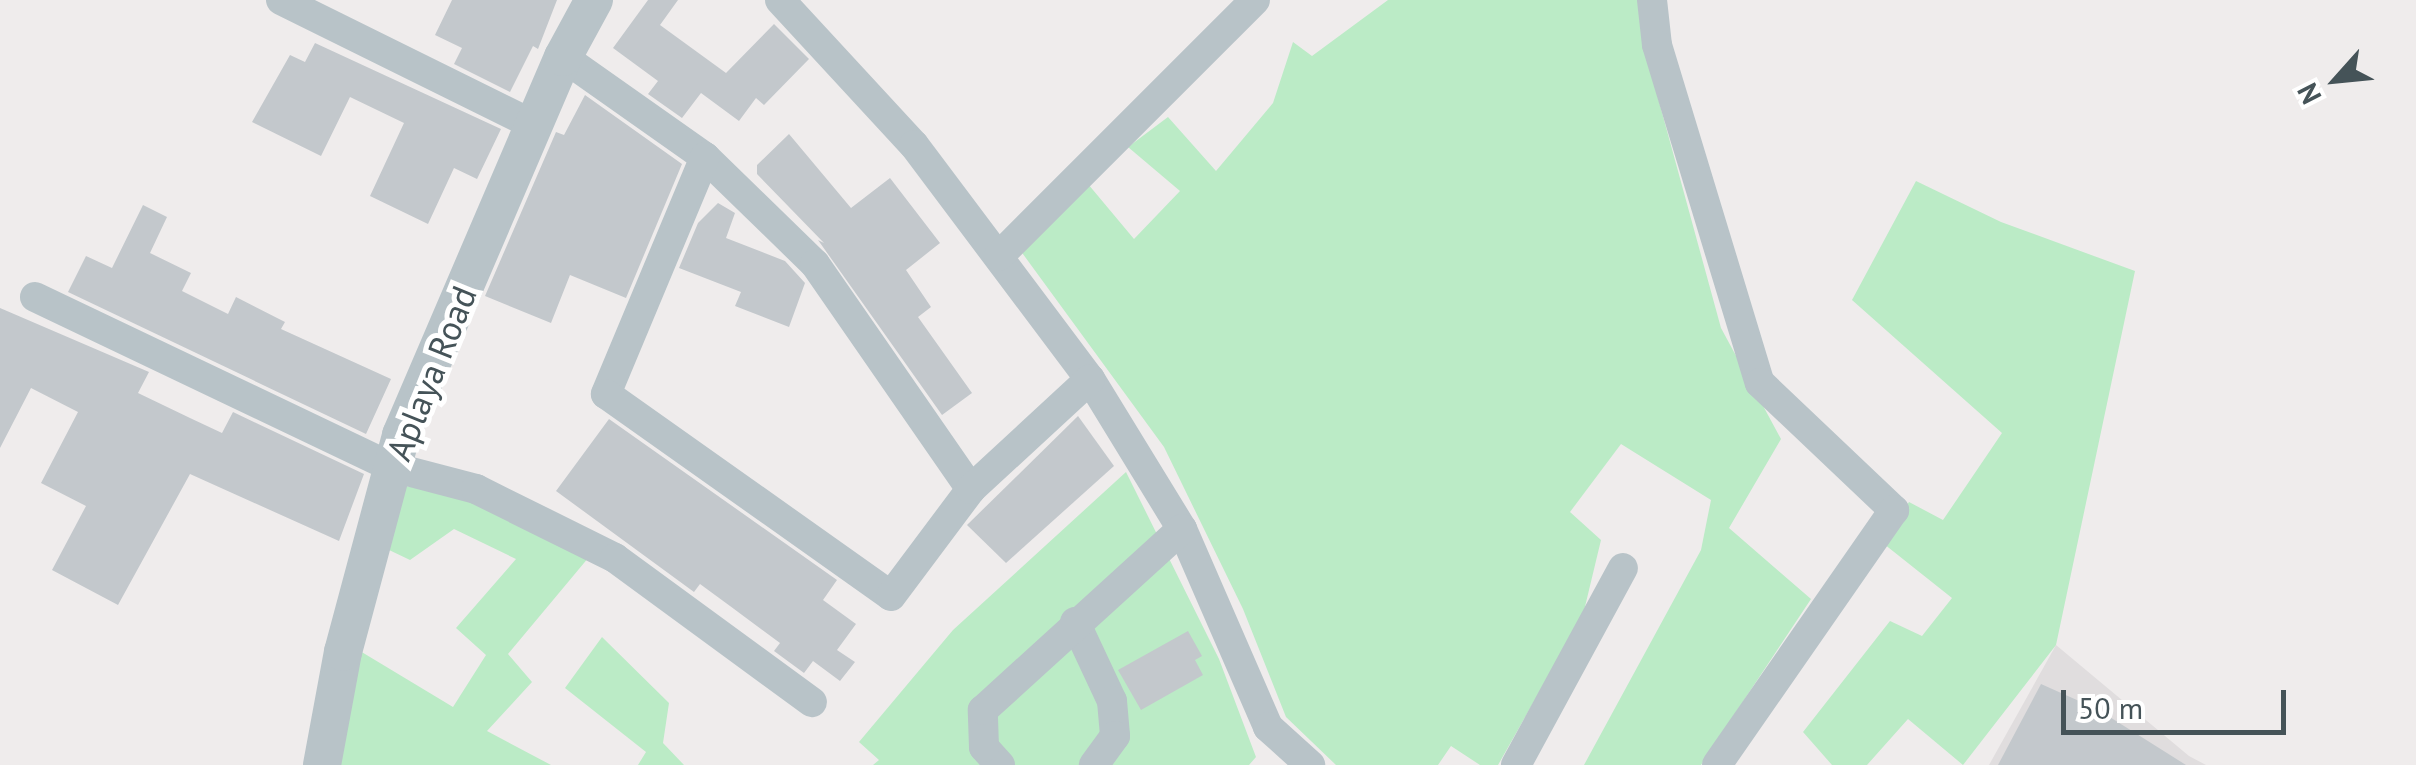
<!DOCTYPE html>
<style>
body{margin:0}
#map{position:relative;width:2416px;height:765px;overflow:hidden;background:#efecec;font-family:"PT Sans",sans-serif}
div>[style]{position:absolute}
.education>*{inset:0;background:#e0ddde}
.green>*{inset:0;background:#bbebc6}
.building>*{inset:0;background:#c3c8cc}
.minor>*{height:30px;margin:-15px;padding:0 15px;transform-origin:15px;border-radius:15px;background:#b8c3c8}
.tertiary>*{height:38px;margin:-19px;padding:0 19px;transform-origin:19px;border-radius:19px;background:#b8c3c8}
span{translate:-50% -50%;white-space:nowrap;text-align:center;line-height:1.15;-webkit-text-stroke:10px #fff;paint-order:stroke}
.street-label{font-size:35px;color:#455358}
.north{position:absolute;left:2286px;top:30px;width:100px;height:100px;-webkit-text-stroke:8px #fff;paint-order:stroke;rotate:243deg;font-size:28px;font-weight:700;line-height:40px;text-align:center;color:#455358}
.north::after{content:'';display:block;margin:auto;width:35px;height:45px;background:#455358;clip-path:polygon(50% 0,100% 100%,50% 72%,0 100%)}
.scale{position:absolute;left:2061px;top:690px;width:225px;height:45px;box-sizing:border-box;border:5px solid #455358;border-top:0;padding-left:12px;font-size:30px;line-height:35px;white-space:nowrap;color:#455358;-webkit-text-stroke:8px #fff;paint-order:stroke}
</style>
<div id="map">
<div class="education">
<i style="clip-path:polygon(2056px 645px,2189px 756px,2206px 765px,1989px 765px)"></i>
</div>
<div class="green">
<i style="clip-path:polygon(1388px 0,1639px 0,1658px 98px,1721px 328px,1781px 439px,1729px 528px,1811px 599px,1701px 765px,1584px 765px,1701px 550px,1711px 500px,1621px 444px,1570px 512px,1601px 540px,1583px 615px,1498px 765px,1480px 765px,1451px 746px,1438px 765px,1336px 765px,1286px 717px,1243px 609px,1164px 447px,1020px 250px,1088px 184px,1134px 239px,1180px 191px,1128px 147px,1168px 117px,1216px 171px,1273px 103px,1293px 42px,1312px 56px)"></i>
<i style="clip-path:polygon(1916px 181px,2001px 222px,2135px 271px,2056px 645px,1963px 765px,1908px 719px,1867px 765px,1832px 765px,1803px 732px,1890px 621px,1922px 636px,1952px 598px,1884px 544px,1909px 502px,1943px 520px,2002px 433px,1852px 300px)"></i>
<i style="clip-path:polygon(1126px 472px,1219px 659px,1256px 757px,1249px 765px,873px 765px,879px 760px,859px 742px,953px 630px)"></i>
<i style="clip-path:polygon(400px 485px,463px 496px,589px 557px,508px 654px,532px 682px,487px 731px,551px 765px,338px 765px,360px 651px,453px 707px,486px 655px,456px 628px,516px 559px,454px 529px,410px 560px,387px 549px)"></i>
<i style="clip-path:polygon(602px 637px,669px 703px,663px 743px,684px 765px,638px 765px,646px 752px,565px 688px)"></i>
</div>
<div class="building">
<i style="clip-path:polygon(452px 0,557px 0,538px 49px,533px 46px,510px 92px,454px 64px,462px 48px,435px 35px)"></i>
<i style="clip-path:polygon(648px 0,678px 0,660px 25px,726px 73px,774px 24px,809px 59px,764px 105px,756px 98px,739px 121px,701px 93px,682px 118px,648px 94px,658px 81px,613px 48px)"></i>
<i style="clip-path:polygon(315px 43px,501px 129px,477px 179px,454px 168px,428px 224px,370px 196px,404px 123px,350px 97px,321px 156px,252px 122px,290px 55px,305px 62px)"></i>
<i style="clip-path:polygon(585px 95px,682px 164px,626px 298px,570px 275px,551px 323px,485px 296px,556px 132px,564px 135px)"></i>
<i style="clip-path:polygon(789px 134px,851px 208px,890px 178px,940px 243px,906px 270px,931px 307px,918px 317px,972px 393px,942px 415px,818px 240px,824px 243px,757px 174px,757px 165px)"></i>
<i style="clip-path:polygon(718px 203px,735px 213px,726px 238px,785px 261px,805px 283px,789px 327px,735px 306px,741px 292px,679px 268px,698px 223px)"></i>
<i style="clip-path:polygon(143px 205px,167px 217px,150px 253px,191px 273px,182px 291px,228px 314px,236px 297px,285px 322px,281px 329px,391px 379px,366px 434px,68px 292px,86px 256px,112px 268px)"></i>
<i style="clip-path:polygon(0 308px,149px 372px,138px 393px,190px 418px,222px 433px,233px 412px,364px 474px,339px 541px,190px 474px,118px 605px,52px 570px,86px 506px,41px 483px,78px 412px,31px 388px,0 448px)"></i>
<i style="clip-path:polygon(1078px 416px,1114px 466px,1006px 563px,967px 525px)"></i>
<i style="clip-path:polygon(609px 419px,837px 580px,823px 600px,856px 624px,837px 650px,855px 662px,840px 681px,813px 661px,804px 673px,774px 651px,780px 643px,730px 606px,700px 584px,694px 592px,556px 491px)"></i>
<i style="clip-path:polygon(1188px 631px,1202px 656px,1195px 660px,1203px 675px,1141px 710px,1118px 670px)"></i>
<i style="clip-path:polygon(2041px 684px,2097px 709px,2186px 765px,1998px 765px)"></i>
</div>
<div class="minor">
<i style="left:281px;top:0;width:282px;rotate:26.3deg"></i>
<i style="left:780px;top:0;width:197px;rotate:47.3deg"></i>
<i style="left:914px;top:145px;width:293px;rotate:53.1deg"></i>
<i style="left:1090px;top:379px;width:176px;rotate:58.5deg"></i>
<i style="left:1182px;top:529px;width:216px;rotate:66.5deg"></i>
<i style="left:1268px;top:727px;width:57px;rotate:42.1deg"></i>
<i style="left:1652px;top:0;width:45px;rotate:83.7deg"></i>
<i style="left:1657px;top:45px;width:353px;rotate:73.1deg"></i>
<i style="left:1760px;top:383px;width:185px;rotate:43.5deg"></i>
<i style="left:1894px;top:510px;width:310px;rotate:124.8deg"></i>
<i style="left:563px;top:57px;width:174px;rotate:35.2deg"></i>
<i style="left:705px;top:157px;width:153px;rotate:44.2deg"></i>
<i style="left:815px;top:264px;width:274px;rotate:55.3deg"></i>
<i style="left:705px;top:157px;width:257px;rotate:112.7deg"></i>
<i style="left:606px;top:394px;width:349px;rotate:35.3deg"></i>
<i style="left:891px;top:596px;width:134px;rotate:-53.2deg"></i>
<i style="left:971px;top:489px;width:162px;rotate:-42.7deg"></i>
<i style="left:999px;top:256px;width:362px;rotate:-45deg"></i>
<i style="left:35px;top:297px;width:395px;rotate:25.5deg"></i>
<i style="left:392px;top:467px;width:87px;rotate:14.7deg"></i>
<i style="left:476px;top:489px;width:155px;rotate:26.4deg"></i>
<i style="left:615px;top:558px;width:244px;rotate:36.2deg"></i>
<i style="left:1075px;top:622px;width:87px;rotate:64.9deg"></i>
<i style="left:1112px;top:701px;width:35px;rotate:85deg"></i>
<i style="left:1115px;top:736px;width:36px;rotate:126deg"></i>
<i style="left:1000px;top:765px;width:24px;rotate:-132deg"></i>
<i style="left:984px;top:747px;width:37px;rotate:-92deg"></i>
<i style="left:983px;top:710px;width:269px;rotate:-42.3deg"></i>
<i style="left:1516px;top:765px;width:224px;rotate:-61.5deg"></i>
</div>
<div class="tertiary">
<i style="left:322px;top:765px;width:115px;rotate:-79.5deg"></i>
<i style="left:343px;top:652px;width:225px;rotate:-75deg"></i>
<i style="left:401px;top:435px;width:411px;rotate:-66.8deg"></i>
<i style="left:563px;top:57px;width:65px;rotate:-61.5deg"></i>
</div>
<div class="street-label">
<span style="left:431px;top:373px;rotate:-68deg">Aplaya Road</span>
</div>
<div class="north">N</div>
<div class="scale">50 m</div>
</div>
